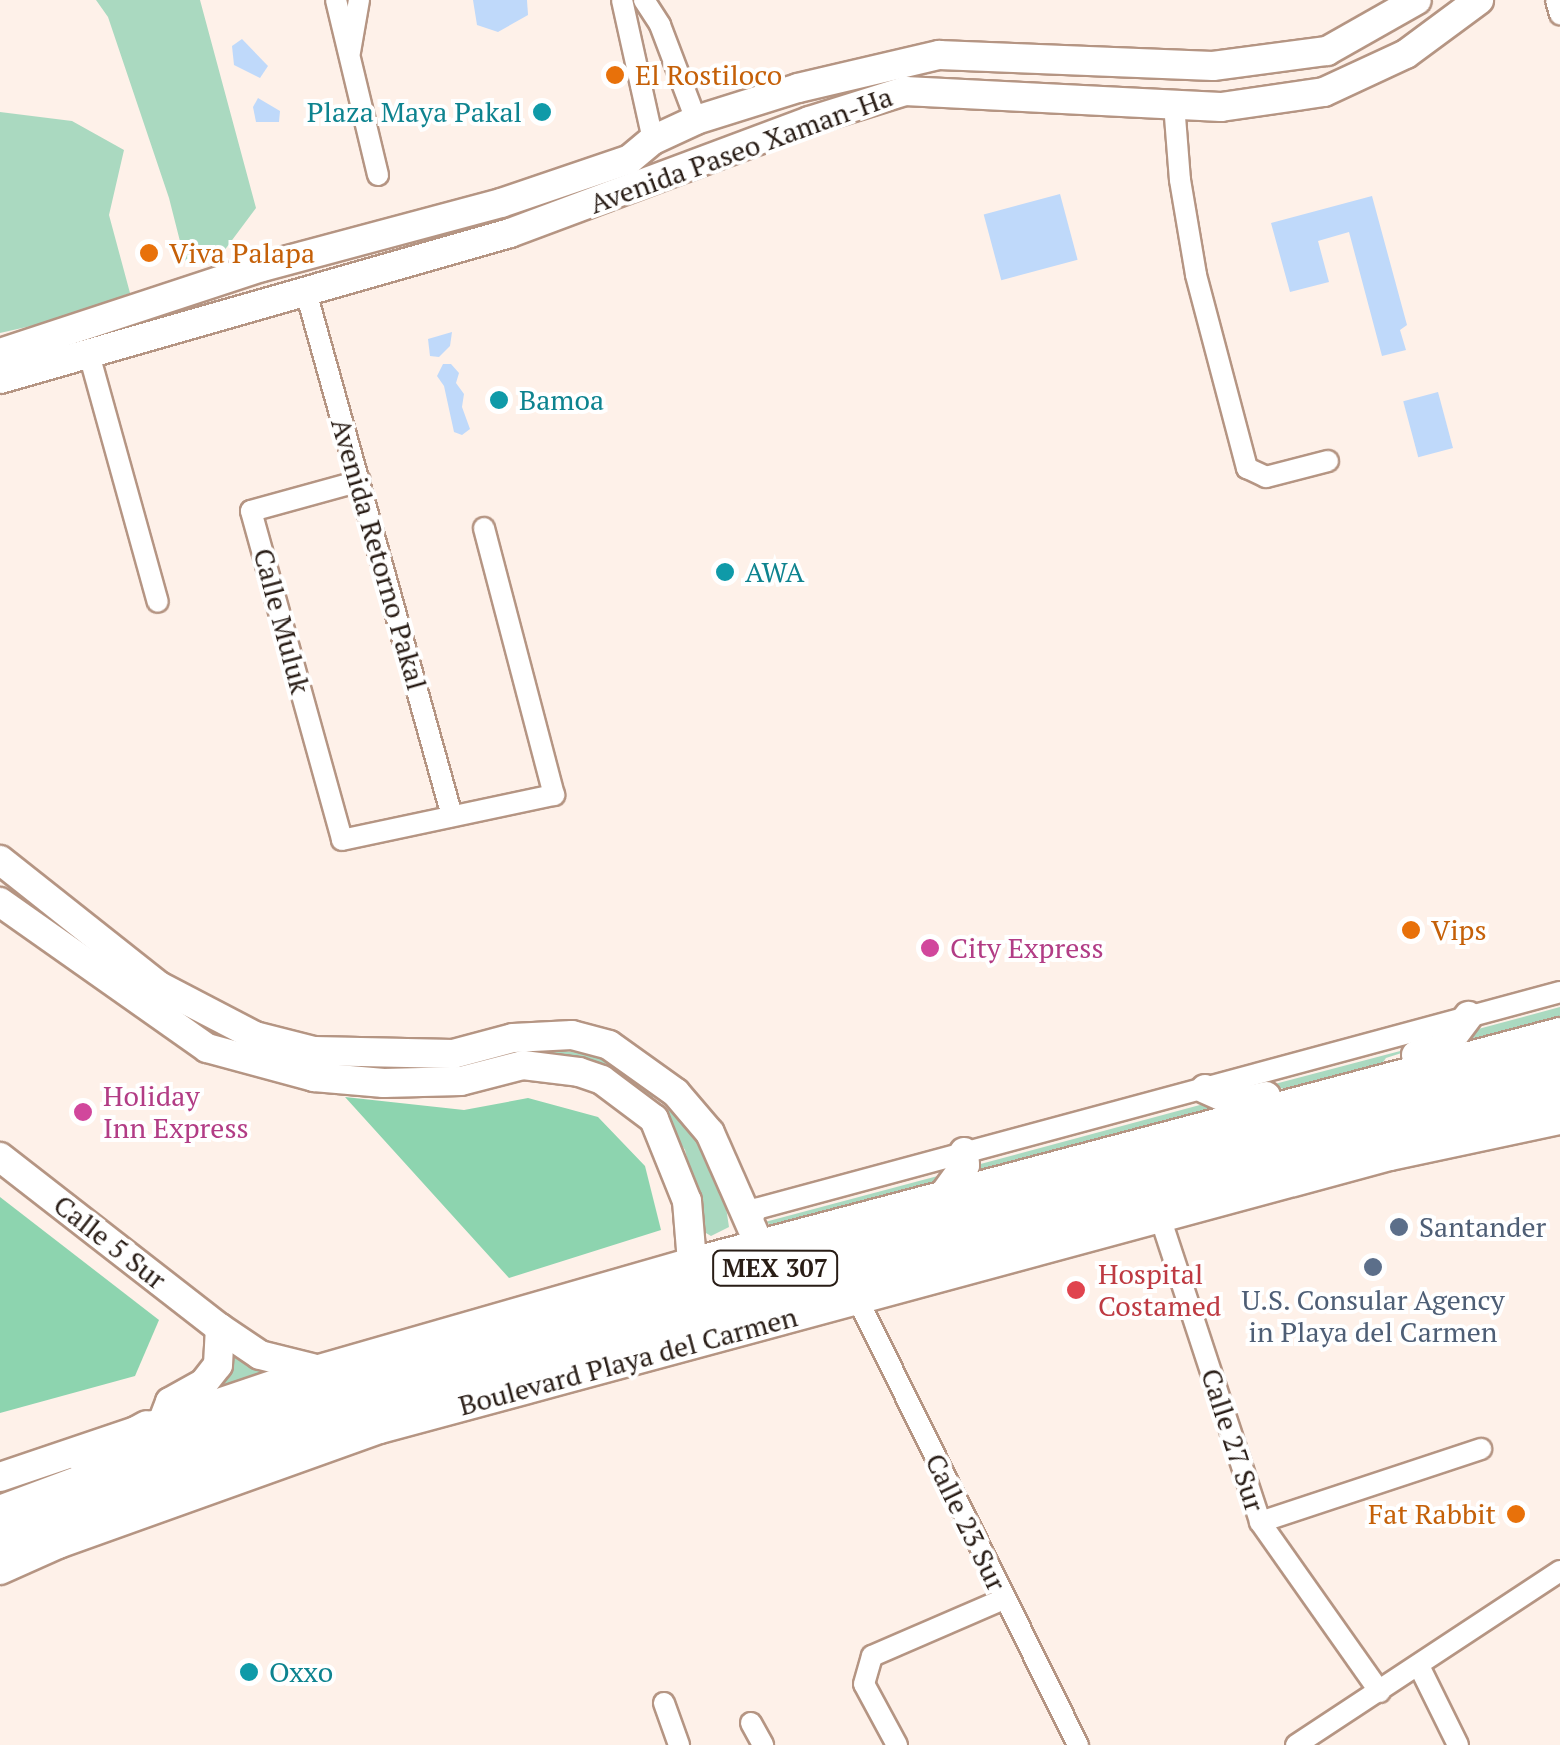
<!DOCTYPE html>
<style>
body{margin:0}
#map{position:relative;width:1560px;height:1745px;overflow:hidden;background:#fef1e9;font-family:"PT Serif",serif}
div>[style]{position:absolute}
.green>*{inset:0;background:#aad9c0}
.forest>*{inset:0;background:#8dd4af}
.water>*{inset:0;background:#bfd9fa;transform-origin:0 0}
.roads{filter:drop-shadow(2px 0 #b59583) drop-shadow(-2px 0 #b59583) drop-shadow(0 2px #b59583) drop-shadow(0 -2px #b59583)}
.street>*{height:20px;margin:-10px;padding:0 10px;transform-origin:10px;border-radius:10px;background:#fff}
.secondary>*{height:28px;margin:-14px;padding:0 14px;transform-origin:14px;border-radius:14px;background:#fff}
.highway>*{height:35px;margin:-17.5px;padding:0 17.5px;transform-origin:17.5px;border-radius:17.5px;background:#fff}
.dots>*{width:28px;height:28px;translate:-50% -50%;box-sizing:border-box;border:5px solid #fff;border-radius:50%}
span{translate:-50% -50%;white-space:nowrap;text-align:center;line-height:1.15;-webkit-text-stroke:8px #fff;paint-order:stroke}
.shield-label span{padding:2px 8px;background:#fff;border:2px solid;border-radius:8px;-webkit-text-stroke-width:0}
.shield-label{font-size:25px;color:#291d16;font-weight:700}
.food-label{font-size:28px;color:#c56008}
.left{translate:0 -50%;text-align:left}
.right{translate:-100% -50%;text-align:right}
.culture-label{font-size:28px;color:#0d838f}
.street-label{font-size:28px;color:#291d16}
.hotel-label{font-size:28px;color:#b23c85}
.service-label{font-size:28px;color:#4e5e75}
.health-label{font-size:28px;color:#be3a42}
</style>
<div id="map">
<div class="green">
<i style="clip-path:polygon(96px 0,200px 0,256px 208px,215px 263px,185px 261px,169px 198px,108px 17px)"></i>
<i style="clip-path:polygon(0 112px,72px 121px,124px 150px,109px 215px,130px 293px,66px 318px,0 333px)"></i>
<i style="clip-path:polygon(1560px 1007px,1560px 1020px,1454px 1049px,1467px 1032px)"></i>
<i style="clip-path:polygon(1442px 1040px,1386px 1058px,1378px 1069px,1291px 1091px,1277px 1087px,1237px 1094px)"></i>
<i style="clip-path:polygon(533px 1048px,582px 1053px,618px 1065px,657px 1090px,652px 1099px,620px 1078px,490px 1057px)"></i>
<i style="clip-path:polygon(1211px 1102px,1229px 1109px,962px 1182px,973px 1166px)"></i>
<i style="clip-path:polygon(679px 1106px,722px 1181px,729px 1227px,711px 1236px,706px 1233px,685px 1150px,664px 1118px,669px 1109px)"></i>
<i style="clip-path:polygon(949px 1173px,939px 1187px,778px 1227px,765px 1222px)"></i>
<i style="clip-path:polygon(236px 1351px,270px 1369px,270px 1372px,223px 1387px,220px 1382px)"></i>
</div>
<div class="forest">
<i style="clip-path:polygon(345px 1097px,464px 1110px,528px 1098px,598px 1117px,645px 1166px,661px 1230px,509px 1278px)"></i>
<i style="clip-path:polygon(0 1197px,159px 1320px,135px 1376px,0 1413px)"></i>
</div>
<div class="water">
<i style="clip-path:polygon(473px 0,527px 0,528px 15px,498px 32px,477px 25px)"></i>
<i style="clip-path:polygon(242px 39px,268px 66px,260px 78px,234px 65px,232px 46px)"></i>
<i style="clip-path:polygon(258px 98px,280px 111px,279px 122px,256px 122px,253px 107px)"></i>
<i style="left:1060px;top:194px;width:68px;height:79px;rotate:75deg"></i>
<i style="clip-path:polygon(1372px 196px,1407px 325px,1400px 330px,1406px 350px,1382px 356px,1349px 232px,1318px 241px,1329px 282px,1290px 292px,1271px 223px)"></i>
<i style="clip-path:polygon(452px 332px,450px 346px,439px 357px,430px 356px,428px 339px)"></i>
<i style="clip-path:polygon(443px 364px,451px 364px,459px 373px,456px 383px,464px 394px,462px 407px,470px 429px,462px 435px,454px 432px,444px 386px,437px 376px)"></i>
<i style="left:1438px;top:392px;width:58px;height:36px;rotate:75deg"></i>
</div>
<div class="roads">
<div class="street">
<i style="left:336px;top:0;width:180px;rotate:76.5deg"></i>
<i style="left:622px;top:0;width:143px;rotate:77.5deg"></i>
<i style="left:644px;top:0;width:30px;rotate:57deg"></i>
<i style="left:660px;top:25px;width:102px;rotate:69.2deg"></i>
<i style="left:1556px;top:0;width:15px;rotate:74deg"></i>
<i style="left:350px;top:52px;width:53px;rotate:-80.2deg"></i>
<i style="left:1174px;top:104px;width:76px;rotate:85.5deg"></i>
<i style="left:1180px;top:180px;width:96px;rotate:80.4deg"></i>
<i style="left:1196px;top:275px;width:200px;rotate:75.2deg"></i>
<i style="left:1247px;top:468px;width:21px;rotate:25deg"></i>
<i style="left:1266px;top:477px;width:64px;rotate:-14.5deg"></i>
<i style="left:306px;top:292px;width:544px;rotate:74.43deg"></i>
<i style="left:89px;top:354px;width:257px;rotate:74.5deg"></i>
<i style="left:360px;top:481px;width:113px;rotate:164.6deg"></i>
<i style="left:251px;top:511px;width:341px;rotate:74.5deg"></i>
<i style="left:342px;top:840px;width:217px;rotate:-12deg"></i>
<i style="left:554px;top:795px;width:276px;rotate:-104.7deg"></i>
<i style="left:1160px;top:1217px;width:321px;rotate:71.8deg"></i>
<i style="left:1260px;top:1522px;width:208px;rotate:54.8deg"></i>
<i style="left:752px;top:1222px;width:14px;rotate:-73deg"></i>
<i style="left:756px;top:1209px;width:833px;rotate:-15.1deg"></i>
<i style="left:857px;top:1298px;width:499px;rotate:63.7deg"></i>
<i style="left:1260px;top:1522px;width:233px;rotate:-18.3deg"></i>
<i style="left:1419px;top:1666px;width:88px;rotate:63.7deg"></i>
<i style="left:664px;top:1703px;width:45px;rotate:70.3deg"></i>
<i style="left:751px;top:1723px;width:25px;rotate:61deg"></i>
<i style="left:897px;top:1745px;width:69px;rotate:-118.4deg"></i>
<i style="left:864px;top:1684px;width:29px;rotate:-74deg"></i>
<i style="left:872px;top:1656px;width:144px;rotate:-23.4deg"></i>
<i style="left:1296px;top:1745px;width:316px;rotate:-33.4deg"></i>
</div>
<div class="secondary">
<i style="left:0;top:353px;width:276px;rotate:-18.2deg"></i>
<i style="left:262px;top:267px;width:247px;rotate:-15deg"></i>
<i style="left:501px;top:203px;width:136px;rotate:-18.8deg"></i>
<i style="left:630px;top:159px;width:30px;rotate:-40deg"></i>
<i style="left:653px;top:140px;width:47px;rotate:-24.9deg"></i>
<i style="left:696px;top:120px;width:107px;rotate:-17.4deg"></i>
<i style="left:798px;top:88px;width:145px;rotate:-13.2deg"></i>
<i style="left:939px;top:55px;width:274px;rotate:2.3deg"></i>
<i style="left:1213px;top:66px;width:115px;rotate:-7.5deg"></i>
<i style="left:1327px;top:51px;width:103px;rotate:-29.5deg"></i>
<i style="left:0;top:379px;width:530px;rotate:-15.98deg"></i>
<i style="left:510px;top:233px;width:319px;rotate:-20.5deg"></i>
<i style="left:809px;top:121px;width:101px;rotate:-17.4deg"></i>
<i style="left:905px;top:91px;width:316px;rotate:2.9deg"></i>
<i style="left:1221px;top:107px;width:104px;rotate:-8.3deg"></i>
<i style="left:1324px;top:92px;width:90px;rotate:-24.9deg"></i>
<i style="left:1406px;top:54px;width:91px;rotate:-36.5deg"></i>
<i style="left:0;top:860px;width:203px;rotate:38.4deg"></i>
<i style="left:159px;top:986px;width:108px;rotate:27.5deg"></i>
<i style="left:255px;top:1036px;width:61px;rotate:14.3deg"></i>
<i style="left:314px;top:1051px;width:139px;rotate:1.2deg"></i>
<i style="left:453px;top:1054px;width:62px;rotate:-14.9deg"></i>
<i style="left:513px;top:1038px;width:59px;rotate:-2.9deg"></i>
<i style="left:572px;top:1035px;width:38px;rotate:15deg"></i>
<i style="left:609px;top:1045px;width:82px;rotate:35.6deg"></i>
<i style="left:676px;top:1093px;width:52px;rotate:49.6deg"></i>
<i style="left:710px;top:1133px;width:121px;rotate:66.2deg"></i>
<i style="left:0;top:902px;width:253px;rotate:35.2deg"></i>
<i style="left:207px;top:1048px;width:111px;rotate:15.2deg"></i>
<i style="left:314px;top:1077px;width:70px;rotate:4.9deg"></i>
<i style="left:384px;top:1083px;width:77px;rotate:-1.5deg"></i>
<i style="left:461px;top:1081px;width:64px;rotate:-14.5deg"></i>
<i style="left:523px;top:1065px;width:56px;rotate:7.1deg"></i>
<i style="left:579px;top:1072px;width:24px;rotate:19deg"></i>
<i style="left:602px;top:1080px;width:65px;rotate:36.9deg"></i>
<i style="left:654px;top:1119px;width:88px;rotate:68.1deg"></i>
<i style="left:687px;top:1201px;width:61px;rotate:85.3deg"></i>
<i style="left:1416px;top:1055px;width:30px;rotate:-15deg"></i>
<i style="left:1445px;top:1047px;width:39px;rotate:-53deg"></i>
<i style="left:1205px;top:1089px;width:34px;rotate:24deg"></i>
<i style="left:1236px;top:1103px;width:31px;rotate:-13deg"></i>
<i style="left:0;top:1157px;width:279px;rotate:37.9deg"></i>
<i style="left:220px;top:1328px;width:48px;rotate:34deg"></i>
<i style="left:260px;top:1355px;width:54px;rotate:14deg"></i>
<i style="left:942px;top:1197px;width:39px;rotate:-54deg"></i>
<i style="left:965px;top:1165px;width:13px;rotate:-94deg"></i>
<i style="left:165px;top:1415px;width:14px;rotate:-69deg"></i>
<i style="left:170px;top:1402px;width:38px;rotate:-29deg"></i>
<i style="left:203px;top:1384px;width:24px;rotate:-52deg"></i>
<i style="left:218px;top:1365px;width:37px;rotate:-87deg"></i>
<i style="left:0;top:1477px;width:337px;rotate:-18.7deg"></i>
<i style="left:319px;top:1369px;width:388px;rotate:-16deg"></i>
<i style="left:692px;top:1262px;width:898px;rotate:-14.84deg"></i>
<i style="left:0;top:1570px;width:64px;rotate:-24.1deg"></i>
<i style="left:58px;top:1544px;width:342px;rotate:-19.7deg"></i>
<i style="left:380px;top:1429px;width:1046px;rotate:-15.13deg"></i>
<i style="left:1390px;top:1156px;width:174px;rotate:-12deg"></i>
</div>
<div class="highway">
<i style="left:87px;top:1461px;width:68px;rotate:-28.8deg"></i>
<i style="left:0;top:1513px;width:319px;rotate:-20.5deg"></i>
<i style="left:299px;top:1401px;width:329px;rotate:-15.9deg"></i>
<i style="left:615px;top:1311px;width:979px;rotate:-15.04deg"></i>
<i style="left:0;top:1542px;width:323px;rotate:-20.7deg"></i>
<i style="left:302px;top:1428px;width:178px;rotate:-16.6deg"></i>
<i style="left:473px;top:1377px;width:1125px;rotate:-14.84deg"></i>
</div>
</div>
<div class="dots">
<i style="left:615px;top:75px;background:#e8710a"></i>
<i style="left:542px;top:112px;background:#0f9aa8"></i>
<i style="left:149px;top:253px;background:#e8710a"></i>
<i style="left:499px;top:400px;background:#0f9aa8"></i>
<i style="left:725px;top:572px;background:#0f9aa8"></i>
<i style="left:1411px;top:930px;background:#e8710a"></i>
<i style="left:930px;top:948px;background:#d1479c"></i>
<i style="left:83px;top:1112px;background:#d1479c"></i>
<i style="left:1399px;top:1227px;background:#5c6f8a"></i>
<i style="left:1373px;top:1267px;background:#5c6f8a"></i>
<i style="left:1076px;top:1290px;background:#e0444e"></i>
<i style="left:1516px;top:1514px;background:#e8710a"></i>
<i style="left:249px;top:1672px;background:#0f9aa8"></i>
</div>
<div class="shield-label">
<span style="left:775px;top:1268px">MEX 307</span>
</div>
<div class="food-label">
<span class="left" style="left:635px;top:75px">El Rostiloco</span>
<span class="left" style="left:169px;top:253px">Viva Palapa</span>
<span class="left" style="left:1431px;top:930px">Vips</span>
<span class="right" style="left:1496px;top:1514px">Fat Rabbit</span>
</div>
<div class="culture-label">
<span class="right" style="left:522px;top:112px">Plaza Maya Pakal</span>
<span class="left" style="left:519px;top:400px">Bamoa</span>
<span class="left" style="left:745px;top:572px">AWA</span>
<span class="left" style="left:269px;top:1672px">Oxxo</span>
</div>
<div class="street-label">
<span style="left:741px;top:150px;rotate:-20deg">Avenida Paseo Xaman-Ha</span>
<span style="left:379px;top:554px;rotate:74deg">Avenida Retorno Pakal</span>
<span style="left:282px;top:621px;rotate:75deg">Calle Muluk</span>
<span style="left:110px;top:1242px;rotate:38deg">Calle 5 Sur</span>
<span style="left:628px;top:1361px;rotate:-15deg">Boulevard Playa del Carmen</span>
<span style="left:1233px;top:1440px;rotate:72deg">Calle 27 Sur</span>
<span style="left:966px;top:1522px;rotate:64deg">Calle 23 Sur</span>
</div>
<div class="hotel-label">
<span class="left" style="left:950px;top:948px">City Express</span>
<span class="left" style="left:103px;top:1112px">Holiday<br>Inn Express</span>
</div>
<div class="service-label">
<span class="left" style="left:1419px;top:1227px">Santander</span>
<span style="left:1373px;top:1316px">U.S. Consular Agency<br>in Playa del Carmen</span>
</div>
<div class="health-label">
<span class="left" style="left:1098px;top:1290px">Hospital<br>Costamed</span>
</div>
</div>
